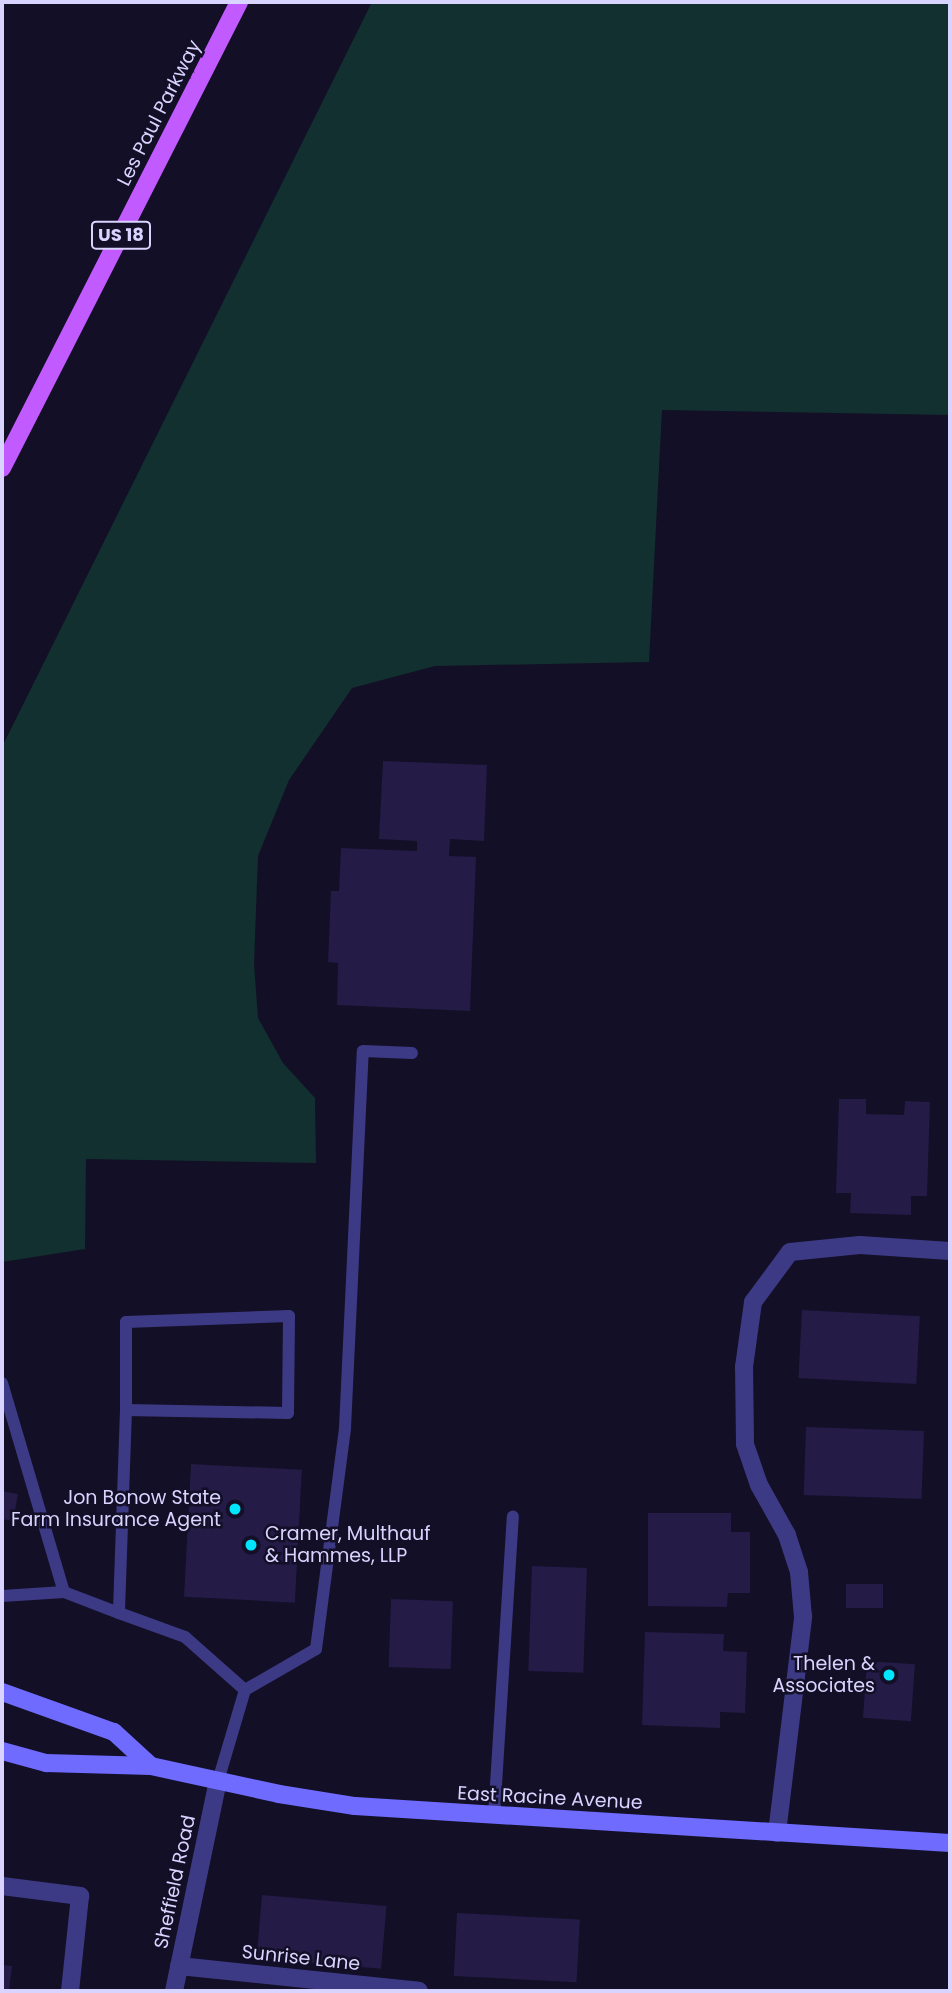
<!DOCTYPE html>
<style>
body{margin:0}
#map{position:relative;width:952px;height:1993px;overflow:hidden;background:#130f26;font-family:Poppins,sans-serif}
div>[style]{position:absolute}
.green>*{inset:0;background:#12302f}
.building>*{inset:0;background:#241b47;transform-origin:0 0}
.lane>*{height:12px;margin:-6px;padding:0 6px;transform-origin:6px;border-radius:6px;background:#3d3a85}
.street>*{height:18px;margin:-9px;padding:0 9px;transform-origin:9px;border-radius:9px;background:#3d3a85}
.secondary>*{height:18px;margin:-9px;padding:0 9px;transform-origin:9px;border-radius:9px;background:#6f6bff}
.primary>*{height:18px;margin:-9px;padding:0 9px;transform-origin:9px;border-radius:9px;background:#c25bff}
.dots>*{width:19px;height:19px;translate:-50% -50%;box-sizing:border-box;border:4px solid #130f26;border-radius:50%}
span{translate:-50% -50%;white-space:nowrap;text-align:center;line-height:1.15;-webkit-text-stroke:5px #130f26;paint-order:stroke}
.shield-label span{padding:2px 5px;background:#130f26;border:2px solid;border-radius:5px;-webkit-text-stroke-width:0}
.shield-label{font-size:18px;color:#d9d4ff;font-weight:700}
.street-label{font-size:19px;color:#d9d4ff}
.poi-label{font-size:19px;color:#d9d4ff}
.right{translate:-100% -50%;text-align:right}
.left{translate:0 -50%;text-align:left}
.frame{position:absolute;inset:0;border:4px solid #d9d4ff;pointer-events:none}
</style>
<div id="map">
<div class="green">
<i style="clip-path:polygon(372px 2px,950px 2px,950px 415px,662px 410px,649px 662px,435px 666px,352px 688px,289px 780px,258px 856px,254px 964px,258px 1018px,283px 1063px,315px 1098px,316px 1163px,86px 1159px,85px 1249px,2px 1262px,2px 747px)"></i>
</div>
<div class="building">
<i style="clip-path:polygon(383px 761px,487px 765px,484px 841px,450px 839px,449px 856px,476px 857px,470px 1011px,337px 1005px,338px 963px,328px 962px,331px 891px,339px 891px,341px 848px,417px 851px,417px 841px,379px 839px)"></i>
<i style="clip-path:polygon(839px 1099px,866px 1099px,866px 1114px,904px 1115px,905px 1101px,930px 1102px,927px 1196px,911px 1196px,911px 1215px,850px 1213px,851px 1193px,836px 1193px)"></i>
<i style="left:802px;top:1310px;width:118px;height:68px;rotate:3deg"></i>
<i style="left:806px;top:1427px;width:118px;height:68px;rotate:2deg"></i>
<i style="left:191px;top:1464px;width:111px;height:133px;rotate:3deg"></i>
<i style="clip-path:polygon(2px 1491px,18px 1494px,13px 1521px,2px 1519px)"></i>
<i style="clip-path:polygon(648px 1513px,731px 1513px,731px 1532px,750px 1532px,750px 1593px,728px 1593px,727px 1607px,648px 1606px)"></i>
<i style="left:532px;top:1566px;width:55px;height:105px;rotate:2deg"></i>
<i style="left:846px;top:1584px;width:37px;height:24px"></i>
<i style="left:391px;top:1599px;width:62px;height:68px;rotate:2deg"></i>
<i style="clip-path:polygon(645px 1632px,724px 1634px,723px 1651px,747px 1652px,745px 1713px,720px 1712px,720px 1728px,642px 1725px)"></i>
<i style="left:867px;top:1661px;width:48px;height:57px;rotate:4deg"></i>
<i style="left:262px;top:1895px;width:125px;height:63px;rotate:5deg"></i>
<i style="left:457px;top:1913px;width:123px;height:63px;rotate:3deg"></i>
<i style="clip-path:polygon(2px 1965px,12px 1966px,9px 1991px,2px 1991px)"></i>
</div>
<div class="lane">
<i style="left:2px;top:1383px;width:218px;rotate:73.5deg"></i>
<i style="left:64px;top:1592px;width:59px;rotate:20.9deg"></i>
<i style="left:126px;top:1410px;width:88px;rotate:-90deg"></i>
<i style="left:126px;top:1322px;width:163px;rotate:-2.1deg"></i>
<i style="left:289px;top:1316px;width:97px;rotate:90.6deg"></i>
<i style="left:288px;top:1413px;width:162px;rotate:-178.9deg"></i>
<i style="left:126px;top:1410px;width:203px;rotate:92deg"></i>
<i style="left:119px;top:1613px;width:70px;rotate:20deg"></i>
<i style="left:185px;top:1637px;width:80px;rotate:41.5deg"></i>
<i style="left:2px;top:1596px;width:62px;rotate:-3.7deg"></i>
<i style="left:218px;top:1781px;width:95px;rotate:-73.5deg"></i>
<i style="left:245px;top:1690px;width:82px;rotate:-30deg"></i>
<i style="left:316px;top:1649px;width:223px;rotate:-82.5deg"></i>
<i style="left:345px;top:1428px;width:377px;rotate:-87.3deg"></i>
<i style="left:363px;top:1051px;width:49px;rotate:2.3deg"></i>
<i style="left:494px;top:1816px;width:300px;rotate:-86.4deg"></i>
</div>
<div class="street">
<i style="left:777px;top:1833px;width:218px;rotate:-83.1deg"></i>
<i style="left:803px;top:1617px;width:45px;rotate:-95.1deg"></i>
<i style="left:799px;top:1572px;width:39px;rotate:-108deg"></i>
<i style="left:787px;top:1535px;width:57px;rotate:-119.2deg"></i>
<i style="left:759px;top:1485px;width:43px;rotate:-108.9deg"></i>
<i style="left:745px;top:1444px;width:77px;rotate:-90.7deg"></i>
<i style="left:744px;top:1367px;width:66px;rotate:-82.1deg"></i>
<i style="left:753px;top:1302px;width:62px;rotate:-53.5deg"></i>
<i style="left:790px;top:1252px;width:70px;rotate:-5.7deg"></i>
<i style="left:860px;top:1245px;width:90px;rotate:3.8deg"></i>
<i style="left:2px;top:1886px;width:79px;rotate:7.3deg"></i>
<i style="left:80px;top:1896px;width:96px;rotate:96deg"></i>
<i style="left:179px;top:1966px;width:241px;rotate:5.9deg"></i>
<i style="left:174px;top:1991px;width:215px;rotate:-78.2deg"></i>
</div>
<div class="secondary">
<i style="left:2px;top:1692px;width:119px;rotate:19.7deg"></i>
<i style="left:114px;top:1732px;width:50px;rotate:42.6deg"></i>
<i style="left:2px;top:1751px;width:46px;rotate:15.3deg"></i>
<i style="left:46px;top:1763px;width:105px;rotate:1.6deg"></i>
<i style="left:151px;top:1766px;width:131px;rotate:12.3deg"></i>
<i style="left:279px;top:1794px;width:77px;rotate:9deg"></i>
<i style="left:355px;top:1806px;width:596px;rotate:3.56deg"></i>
</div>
<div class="primary">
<i style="left:2px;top:468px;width:523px;rotate:-63.04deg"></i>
</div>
<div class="dots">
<i style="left:235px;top:1509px;background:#00e5ff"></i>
<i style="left:251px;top:1545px;background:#00e5ff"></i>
<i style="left:889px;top:1675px;background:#00e5ff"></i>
</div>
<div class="shield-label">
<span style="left:121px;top:235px">US 18</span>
</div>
<div class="street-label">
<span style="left:159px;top:113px;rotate:-63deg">Les Paul Parkway</span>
<span style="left:550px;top:1798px;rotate:3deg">East Racine Avenue</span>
<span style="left:175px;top:1882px;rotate:-78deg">Sheffield Road</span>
<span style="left:301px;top:1958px;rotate:6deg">Sunrise Lane</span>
</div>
<div class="poi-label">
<span class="right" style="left:221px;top:1509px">Jon Bonow State<br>Farm Insurance Agent</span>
<span class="left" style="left:265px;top:1545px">Cramer, Multhauf<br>&amp; Hammes, LLP</span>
<span class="right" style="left:875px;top:1675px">Thelen &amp;<br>Associates</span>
</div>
<div class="frame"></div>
</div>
